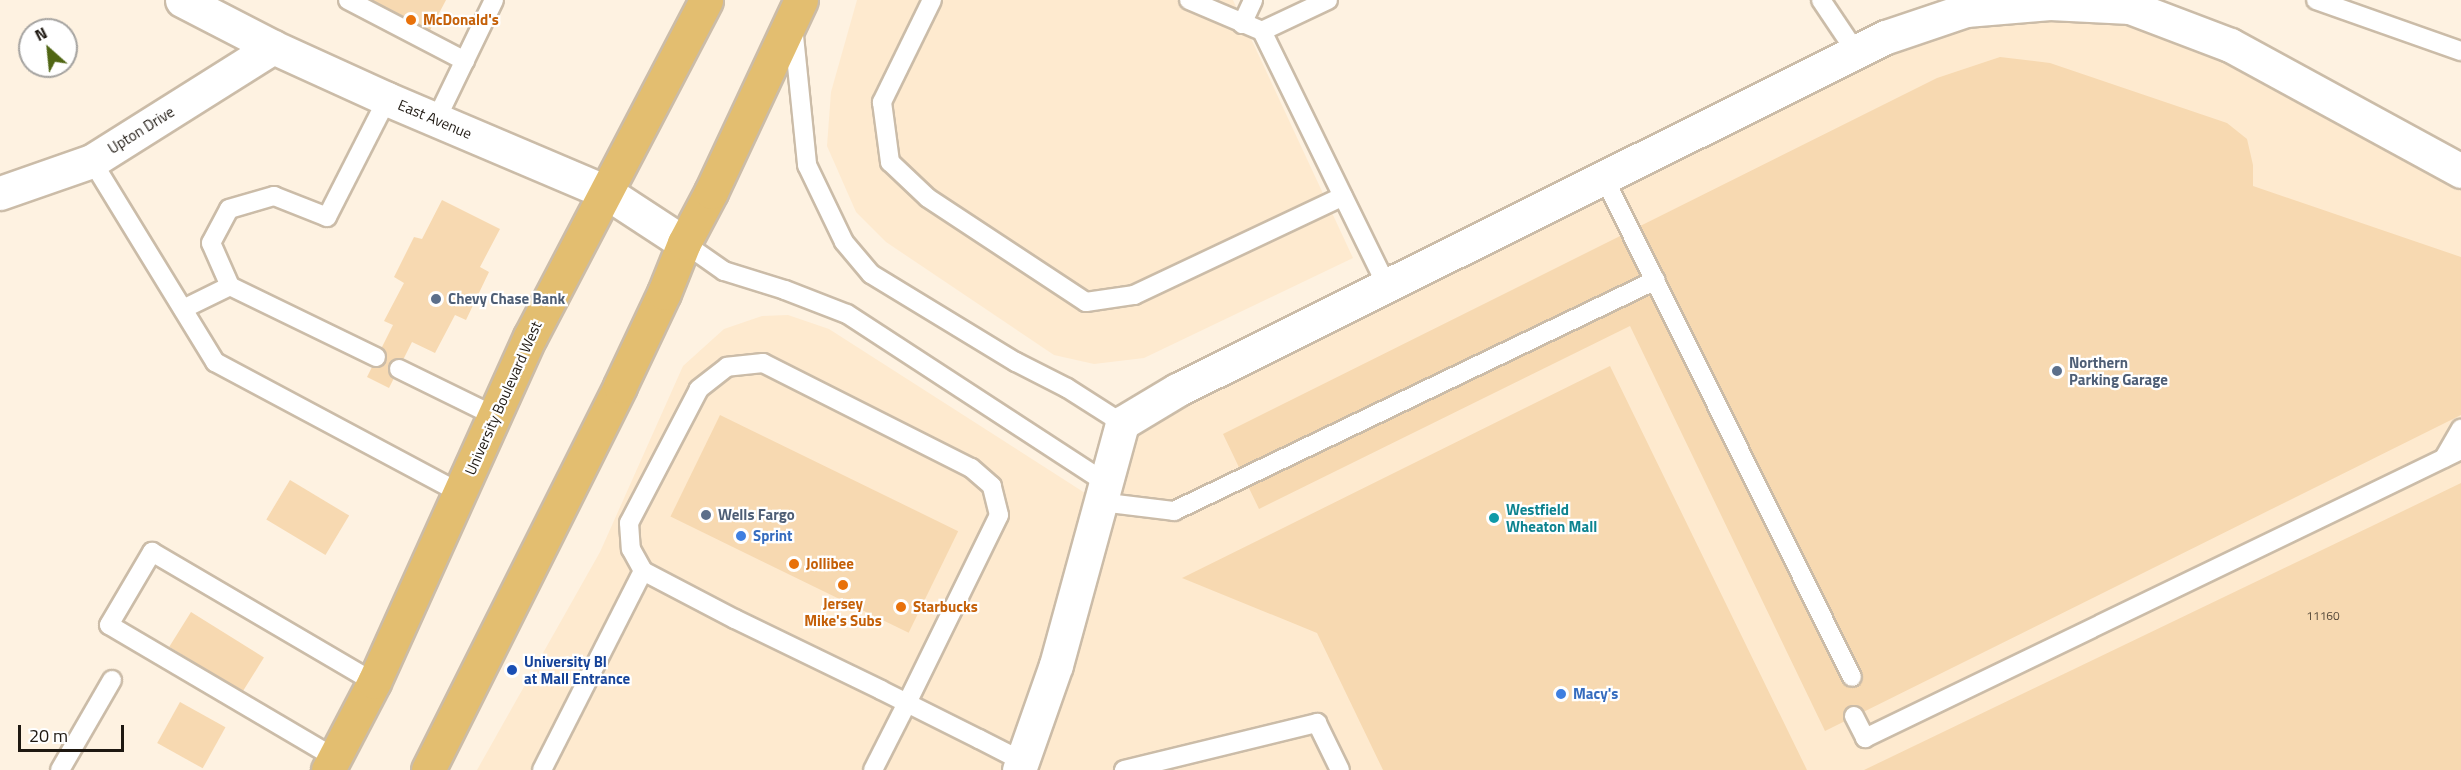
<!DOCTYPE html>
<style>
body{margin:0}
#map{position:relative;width:2461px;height:770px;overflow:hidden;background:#fef2e1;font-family:"Titillium Web",sans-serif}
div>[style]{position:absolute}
.built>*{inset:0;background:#feeacf}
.building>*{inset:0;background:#f7d9b1;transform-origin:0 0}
.roads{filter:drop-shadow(2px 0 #cbbca8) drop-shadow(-2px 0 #cbbca8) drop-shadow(0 2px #cbbca8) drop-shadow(0 -2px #cbbca8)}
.service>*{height:18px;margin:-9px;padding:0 9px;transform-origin:9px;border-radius:9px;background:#fff}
.minor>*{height:33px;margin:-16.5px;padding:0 16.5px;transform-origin:16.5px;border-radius:16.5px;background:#fff}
.primary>*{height:33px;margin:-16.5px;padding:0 16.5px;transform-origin:16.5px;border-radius:16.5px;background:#e3be70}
.dots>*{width:16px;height:16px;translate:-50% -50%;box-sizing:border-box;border:3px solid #fff;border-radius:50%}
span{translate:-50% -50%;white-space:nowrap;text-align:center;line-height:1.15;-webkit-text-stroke:4.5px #fff;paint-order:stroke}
.number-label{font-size:12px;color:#544839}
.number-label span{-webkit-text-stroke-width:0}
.food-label{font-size:15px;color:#c56008;font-weight:700}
.left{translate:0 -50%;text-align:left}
.street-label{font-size:15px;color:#1e1811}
.service-label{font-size:15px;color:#4e5e75;font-weight:700}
.culture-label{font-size:15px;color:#0d838f;font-weight:700}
.shop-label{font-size:15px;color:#366cbe;font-weight:700}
.transit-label{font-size:15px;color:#164399;font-weight:700}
.north{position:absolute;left:18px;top:18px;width:60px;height:60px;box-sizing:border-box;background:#fff;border:2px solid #a5a3a0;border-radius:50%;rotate:333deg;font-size:16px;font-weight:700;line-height:24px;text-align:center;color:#1e1811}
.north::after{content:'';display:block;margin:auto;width:21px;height:27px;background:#506614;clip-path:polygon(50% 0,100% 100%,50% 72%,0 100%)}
.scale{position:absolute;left:18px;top:725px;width:106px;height:27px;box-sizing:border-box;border:3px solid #1e1811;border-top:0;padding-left:8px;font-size:18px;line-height:21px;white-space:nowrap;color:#1e1811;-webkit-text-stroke:4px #fff;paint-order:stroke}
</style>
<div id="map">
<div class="built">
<i style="clip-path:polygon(857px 0,1233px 0,1353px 258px,1144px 358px,1094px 364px,1054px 355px,886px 242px,856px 212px,827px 146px,831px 92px)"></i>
<i style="clip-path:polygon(2104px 0,2461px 171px,2461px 770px,477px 770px,600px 552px,683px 366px,724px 329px,762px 316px,788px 315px,829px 329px,1099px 502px,1122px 423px,1886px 37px)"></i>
</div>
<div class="building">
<i style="clip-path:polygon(348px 0,446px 0,425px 40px)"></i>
<i style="clip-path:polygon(2000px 57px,2050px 63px,2227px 123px,2247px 139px,2253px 165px,2253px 186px,2461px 257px,2461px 415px,1825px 731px,1630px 326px,1259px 509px,1223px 434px,1937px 78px)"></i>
<i style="clip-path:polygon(442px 200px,500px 229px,480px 267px,489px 272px,466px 320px,455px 315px,435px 353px,412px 342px,389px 388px,367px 377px,393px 325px,384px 321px,404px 283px,394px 277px,414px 237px,422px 239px)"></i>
<i style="clip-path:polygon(1610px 366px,1807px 770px,1383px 770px,1317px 633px,1182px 578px)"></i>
<i style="left:720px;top:415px;width:265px;height:113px;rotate:26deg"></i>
<i style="left:290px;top:480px;width:69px;height:46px;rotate:31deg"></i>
<i style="clip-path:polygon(2461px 483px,2461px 770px,1864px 770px,2372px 526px)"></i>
<i style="left:191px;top:612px;width:86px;height:41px;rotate:32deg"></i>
<i style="left:180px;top:702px;width:52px;height:47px;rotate:29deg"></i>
</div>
<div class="roads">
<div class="service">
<i style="left:348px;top:0;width:132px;rotate:27.5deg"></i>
<i style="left:932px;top:0;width:114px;rotate:116.1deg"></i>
<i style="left:882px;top:102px;width:61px;rotate:82.4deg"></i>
<i style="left:890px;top:162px;width:52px;rotate:43.5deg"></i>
<i style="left:928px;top:198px;width:189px;rotate:33.4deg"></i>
<i style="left:1086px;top:302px;width:49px;rotate:-8.3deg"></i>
<i style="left:1134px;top:295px;width:231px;rotate:-25.3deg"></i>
<i style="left:1189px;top:0;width:79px;rotate:23deg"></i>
<i style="left:1262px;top:31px;width:284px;rotate:63.9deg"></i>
<i style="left:1821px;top:0;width:63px;rotate:56.1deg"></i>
<i style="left:2316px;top:0;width:154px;rotate:19.4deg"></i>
<i style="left:1242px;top:24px;width:26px;rotate:-65deg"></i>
<i style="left:793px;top:26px;width:140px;rotate:84.2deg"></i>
<i style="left:807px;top:165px;width:85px;rotate:64.3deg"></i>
<i style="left:844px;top:242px;width:42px;rotate:49.8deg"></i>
<i style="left:871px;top:274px;width:170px;rotate:31.3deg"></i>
<i style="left:1016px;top:362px;width:57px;rotate:27deg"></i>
<i style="left:1067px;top:388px;width:65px;rotate:32.5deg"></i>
<i style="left:1262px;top:31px;width:73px;rotate:-25.2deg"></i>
<i style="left:436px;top:120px;width:133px;rotate:-64.2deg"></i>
<i style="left:92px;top:161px;width:236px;rotate:58.5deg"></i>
<i style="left:215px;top:362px;width:278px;rotate:28.1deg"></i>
<i style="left:1604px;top:178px;width:557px;rotate:63.57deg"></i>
<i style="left:684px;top:243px;width:49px;rotate:35deg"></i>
<i style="left:724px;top:271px;width:64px;rotate:17.3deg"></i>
<i style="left:785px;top:290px;width:66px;rotate:21.2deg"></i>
<i style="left:847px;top:314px;width:308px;rotate:33.1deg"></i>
<i style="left:183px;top:309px;width:52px;rotate:-26.1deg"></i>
<i style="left:376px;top:357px;width:162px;rotate:-154.1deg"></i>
<i style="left:230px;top:286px;width:47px;rotate:-113.8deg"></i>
<i style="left:211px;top:243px;width:38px;rotate:-62deg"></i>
<i style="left:229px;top:209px;width:47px;rotate:-16.1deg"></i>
<i style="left:274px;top:196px;width:57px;rotate:21.6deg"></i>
<i style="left:327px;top:217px;width:132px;rotate:-63deg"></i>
<i style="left:399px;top:369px;width:107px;rotate:26.1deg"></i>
<i style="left:2444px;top:458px;width:34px;rotate:-60deg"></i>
<i style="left:1100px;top:502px;width:75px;rotate:6.9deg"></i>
<i style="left:1174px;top:511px;width:534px;rotate:-25.61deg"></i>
<i style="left:1854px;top:716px;width:25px;rotate:63deg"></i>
<i style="left:1865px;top:738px;width:662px;rotate:-25.79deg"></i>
<i style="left:335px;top:758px;width:262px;rotate:-149.5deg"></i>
<i style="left:109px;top:625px;width:85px;rotate:-59.5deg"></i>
<i style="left:152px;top:552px;width:257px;rotate:30.4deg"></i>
<i style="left:60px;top:770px;width:104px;rotate:-60deg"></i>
<i style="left:542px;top:770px;width:223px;rotate:-63.1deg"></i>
<i style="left:873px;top:770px;width:75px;rotate:-63.1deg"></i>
<i style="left:907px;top:703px;width:209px;rotate:-63.9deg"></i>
<i style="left:999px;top:515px;width:30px;rotate:-104deg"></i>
<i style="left:992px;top:486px;width:28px;rotate:-139deg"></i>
<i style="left:971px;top:468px;width:233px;rotate:-153.2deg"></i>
<i style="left:763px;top:363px;width:36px;rotate:174deg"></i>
<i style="left:727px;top:367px;width:36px;rotate:142deg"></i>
<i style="left:699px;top:389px;width:151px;rotate:117.6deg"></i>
<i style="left:629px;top:523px;width:26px;rotate:86deg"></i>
<i style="left:631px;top:549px;width:25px;rotate:61deg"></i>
<i style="left:643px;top:571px;width:104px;rotate:27.6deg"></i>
<i style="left:735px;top:619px;width:162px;rotate:25.9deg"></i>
<i style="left:881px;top:690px;width:110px;rotate:26.6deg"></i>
<i style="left:979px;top:739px;width:48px;rotate:27.1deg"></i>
<i style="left:1124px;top:770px;width:199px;rotate:-13.7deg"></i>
<i style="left:1317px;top:723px;width:52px;rotate:63.9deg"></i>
</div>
<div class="minor">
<i style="left:182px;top:0;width:102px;rotate:27.3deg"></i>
<i style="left:273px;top:47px;width:125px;rotate:24.5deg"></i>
<i style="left:387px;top:99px;width:238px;rotate:23deg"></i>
<i style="left:606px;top:192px;width:93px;rotate:33.2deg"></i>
<i style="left:0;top:193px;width:97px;rotate:-19.2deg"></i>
<i style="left:92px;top:161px;width:214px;rotate:-32.2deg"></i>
<i style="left:1019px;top:770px;width:111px;rotate:-70.6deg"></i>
<i style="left:1056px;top:665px;width:251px;rotate:-74.7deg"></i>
<i style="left:1122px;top:423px;width:64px;rotate:-31deg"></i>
<i style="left:1177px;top:390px;width:792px;rotate:-26.47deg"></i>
<i style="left:1886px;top:37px;width:84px;rotate:-18.6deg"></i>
<i style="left:1966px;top:10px;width:84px;rotate:-4.8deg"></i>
<i style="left:2050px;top:3px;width:80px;rotate:2.9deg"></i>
<i style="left:2130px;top:7px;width:107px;rotate:20.8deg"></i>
<i style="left:2230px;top:45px;width:263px;rotate:28.6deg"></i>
</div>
<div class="primary">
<i style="left:328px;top:770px;width:99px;rotate:-62.4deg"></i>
<i style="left:374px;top:682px;width:379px;rotate:-65.7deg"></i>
<i style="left:530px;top:337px;width:380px;rotate:-62.4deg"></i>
<i style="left:428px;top:770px;width:429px;rotate:-63.4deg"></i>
<i style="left:620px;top:386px;width:103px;rotate:-64.7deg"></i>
<i style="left:664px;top:293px;width:54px;rotate:-68.2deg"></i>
<i style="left:684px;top:243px;width:58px;rotate:-62.1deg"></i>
<i style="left:711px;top:192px;width:212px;rotate:-64.9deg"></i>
</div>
</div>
<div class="dots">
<i style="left:411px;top:20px;background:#e8710a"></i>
<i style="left:436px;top:299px;background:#5c6f8a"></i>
<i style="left:2057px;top:371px;background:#5c6f8a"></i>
<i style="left:706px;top:515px;background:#5c6f8a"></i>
<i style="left:1494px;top:518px;background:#0f9aa8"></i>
<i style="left:741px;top:536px;background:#3f7fe0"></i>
<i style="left:794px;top:564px;background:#e8710a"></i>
<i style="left:843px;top:585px;background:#e8710a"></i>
<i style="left:901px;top:607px;background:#e8710a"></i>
<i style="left:512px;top:670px;background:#1a4fb4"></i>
<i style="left:1561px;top:694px;background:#3f7fe0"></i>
</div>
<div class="number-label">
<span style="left:2323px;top:616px">11160</span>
</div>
<div class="food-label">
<span class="left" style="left:423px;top:20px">McDonald's</span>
<span class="left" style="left:806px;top:564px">Jollibee</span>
<span style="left:843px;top:612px">Jersey<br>Mike's Subs</span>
<span class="left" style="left:913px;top:607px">Starbucks</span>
</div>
<div class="street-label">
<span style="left:435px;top:119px;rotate:23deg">East Avenue</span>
<span style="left:141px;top:130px;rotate:-32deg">Upton Drive</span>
<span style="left:503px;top:398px;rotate:-66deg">University Boulevard West</span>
</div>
<div class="service-label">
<span class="left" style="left:448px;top:299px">Chevy Chase Bank</span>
<span class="left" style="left:2069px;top:371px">Northern<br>Parking Garage</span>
<span class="left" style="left:718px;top:515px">Wells Fargo</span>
</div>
<div class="culture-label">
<span class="left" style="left:1506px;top:518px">Westfield<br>Wheaton Mall</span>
</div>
<div class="shop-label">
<span class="left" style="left:753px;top:536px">Sprint</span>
<span class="left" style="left:1573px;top:694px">Macy's</span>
</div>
<div class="transit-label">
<span class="left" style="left:524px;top:670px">University Bl<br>at Mall Entrance</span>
</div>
<div class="north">N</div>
<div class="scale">20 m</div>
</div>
